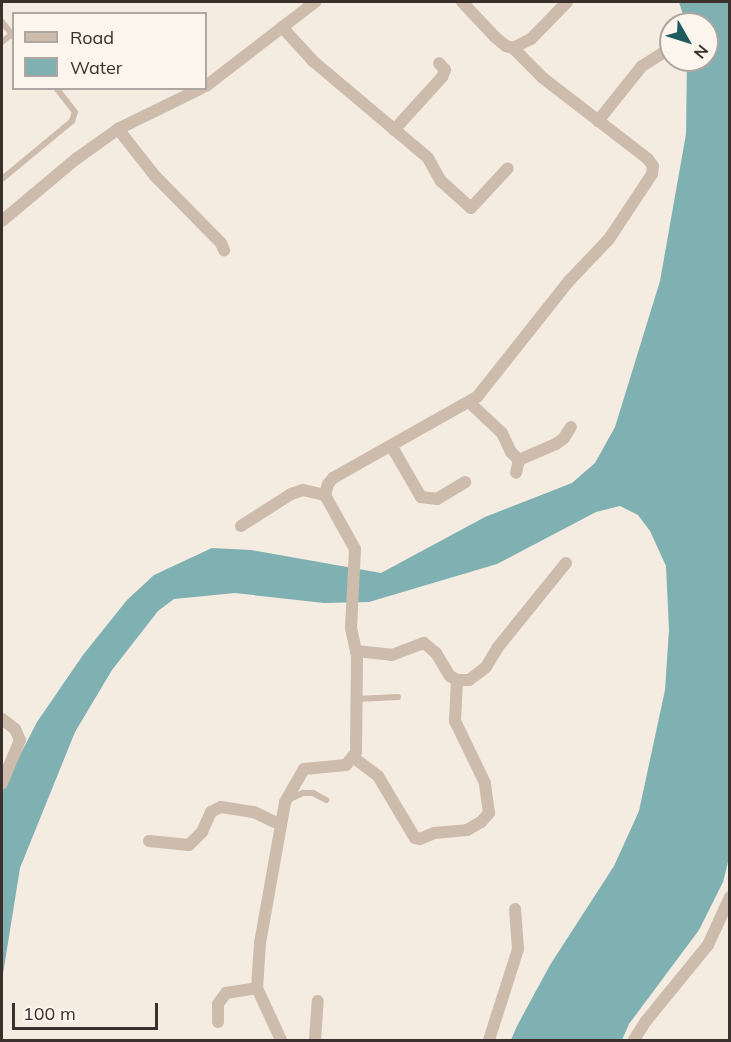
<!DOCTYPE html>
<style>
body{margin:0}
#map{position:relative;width:731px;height:1042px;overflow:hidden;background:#f4ebe1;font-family:Mulish,sans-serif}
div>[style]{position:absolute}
.water>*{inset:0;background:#7fb0b2}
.service>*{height:6px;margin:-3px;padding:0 3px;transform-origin:3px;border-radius:3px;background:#cdbbac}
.minor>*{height:12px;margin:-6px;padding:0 6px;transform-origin:6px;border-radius:6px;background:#cdbbac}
span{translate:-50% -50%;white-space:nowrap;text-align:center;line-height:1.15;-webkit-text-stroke:5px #fbf5ee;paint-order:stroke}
.frame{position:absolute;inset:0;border:3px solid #3b302b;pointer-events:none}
.legend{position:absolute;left:12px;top:12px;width:195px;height:78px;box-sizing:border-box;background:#fbf5ee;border:2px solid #aea6a0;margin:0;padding:8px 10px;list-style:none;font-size:18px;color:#3b302b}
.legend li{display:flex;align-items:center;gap:12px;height:30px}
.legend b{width:30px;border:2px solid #aea6a0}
.north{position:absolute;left:659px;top:12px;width:60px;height:60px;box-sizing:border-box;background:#fbf5ee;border:2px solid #aea6a0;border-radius:50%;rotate:129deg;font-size:16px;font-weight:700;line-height:24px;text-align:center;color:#3b302b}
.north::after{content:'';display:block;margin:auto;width:21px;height:27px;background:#1f5a5e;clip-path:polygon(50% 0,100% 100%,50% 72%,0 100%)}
.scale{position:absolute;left:12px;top:1003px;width:146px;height:27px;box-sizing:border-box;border:3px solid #3b302b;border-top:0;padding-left:8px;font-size:18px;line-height:21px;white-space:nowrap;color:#3b302b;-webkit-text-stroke:4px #fbf5ee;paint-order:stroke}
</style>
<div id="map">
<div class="water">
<i style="clip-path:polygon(679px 2px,729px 2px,729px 858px,723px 882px,699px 930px,629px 1024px,622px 1040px,511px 1040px,517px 1026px,550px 965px,614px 866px,639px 811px,665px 690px,669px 630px,666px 566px,650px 531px,638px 515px,620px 506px,596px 512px,497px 564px,369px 602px,324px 603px,235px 593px,174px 599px,158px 611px,112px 670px,75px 732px,20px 868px,2px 980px,2px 790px,37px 722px,83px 655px,127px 600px,154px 575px,212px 548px,251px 550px,381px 573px,485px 517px,572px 483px,595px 463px,615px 427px,660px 281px,686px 134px,687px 60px,707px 60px,707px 24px,686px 24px)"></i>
</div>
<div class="service">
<i style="left:2px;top:22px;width:19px;rotate:51deg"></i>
<i style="left:2px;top:42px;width:13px;rotate:-39deg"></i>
<i style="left:2px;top:179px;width:91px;rotate:-39.6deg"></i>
<i style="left:72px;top:121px;width:9px;rotate:-72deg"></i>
<i style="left:75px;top:112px;width:31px;rotate:-128deg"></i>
<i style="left:356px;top:699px;width:42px;rotate:-2.7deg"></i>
<i style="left:288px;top:800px;width:17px;rotate:-25deg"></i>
<i style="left:303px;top:793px;width:10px"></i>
<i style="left:313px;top:793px;width:15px;rotate:28deg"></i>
</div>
<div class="minor">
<i style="left:462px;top:2px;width:48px;rotate:46.7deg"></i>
<i style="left:495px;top:37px;width:14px;rotate:39deg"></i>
<i style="left:506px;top:46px;width:7px;rotate:16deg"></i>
<i style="left:513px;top:48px;width:20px;rotate:-27deg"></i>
<i style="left:531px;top:39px;width:52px;rotate:-45.8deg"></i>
<i style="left:282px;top:27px;width:46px;rotate:47.6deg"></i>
<i style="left:313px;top:61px;width:150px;rotate:40.1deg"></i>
<i style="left:428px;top:158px;width:26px;rotate:61deg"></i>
<i style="left:441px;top:181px;width:40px;rotate:42deg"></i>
<i style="left:471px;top:208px;width:54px;rotate:-47.2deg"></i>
<i style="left:206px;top:86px;width:138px;rotate:-37.6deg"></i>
<i style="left:598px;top:121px;width:70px;rotate:-51.3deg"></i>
<i style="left:642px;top:66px;width:31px;rotate:-32deg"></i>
<i style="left:118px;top:129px;width:60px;rotate:51.8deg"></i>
<i style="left:155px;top:176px;width:94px;rotate:45.4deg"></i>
<i style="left:221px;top:243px;width:8px;rotate:67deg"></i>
<i style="left:394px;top:130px;width:72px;rotate:-47.8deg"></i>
<i style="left:442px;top:77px;width:8px;rotate:-67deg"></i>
<i style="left:445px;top:70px;width:9px;rotate:-131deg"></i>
<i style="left:2px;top:221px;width:97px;rotate:-40deg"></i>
<i style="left:76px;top:159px;width:52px;rotate:-35.5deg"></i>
<i style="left:118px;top:129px;width:93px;rotate:-26deg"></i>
<i style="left:470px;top:403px;width:44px;rotate:43.2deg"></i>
<i style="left:502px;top:433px;width:21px;rotate:65deg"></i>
<i style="left:511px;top:452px;width:11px;rotate:45deg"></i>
<i style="left:519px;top:460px;width:13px;rotate:103deg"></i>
<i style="left:392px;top:447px;width:58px;rotate:59.9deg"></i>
<i style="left:421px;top:497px;width:16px;rotate:7deg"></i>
<i style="left:437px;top:499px;width:33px;rotate:-31deg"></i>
<i style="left:519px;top:460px;width:40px;rotate:-23.4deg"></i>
<i style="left:556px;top:444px;width:10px;rotate:-37deg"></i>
<i style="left:564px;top:438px;width:13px;rotate:-58deg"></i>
<i style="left:241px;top:526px;width:59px;rotate:-32.6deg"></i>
<i style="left:291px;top:494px;width:13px;rotate:-18deg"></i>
<i style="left:303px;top:490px;width:23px;rotate:13deg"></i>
<i style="left:356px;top:651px;width:36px;rotate:6deg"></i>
<i style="left:392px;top:655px;width:34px;rotate:-21deg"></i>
<i style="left:424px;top:643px;width:16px;rotate:40deg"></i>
<i style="left:436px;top:653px;width:27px;rotate:59deg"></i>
<i style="left:450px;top:676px;width:8px;rotate:30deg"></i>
<i style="left:457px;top:680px;width:12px"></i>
<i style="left:469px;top:680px;width:21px;rotate:-37deg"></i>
<i style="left:486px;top:667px;width:23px;rotate:-59deg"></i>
<i style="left:498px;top:647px;width:108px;rotate:-51deg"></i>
<i style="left:2px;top:719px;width:16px;rotate:38deg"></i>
<i style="left:15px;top:729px;width:12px;rotate:66deg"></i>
<i style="left:20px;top:740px;width:47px;rotate:112.7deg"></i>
<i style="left:354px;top:758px;width:30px;rotate:37deg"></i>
<i style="left:378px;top:776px;width:72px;rotate:59.2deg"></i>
<i style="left:415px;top:838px;width:5px;rotate:11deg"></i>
<i style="left:420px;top:839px;width:15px;rotate:-23deg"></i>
<i style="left:434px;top:833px;width:33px;rotate:-5deg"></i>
<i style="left:467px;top:830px;width:16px;rotate:-30deg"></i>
<i style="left:481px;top:822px;width:12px;rotate:-48deg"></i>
<i style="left:489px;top:813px;width:30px;rotate:-98deg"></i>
<i style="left:485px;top:783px;width:69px;rotate:-115.8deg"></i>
<i style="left:455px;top:721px;width:41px;rotate:-87.2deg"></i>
<i style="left:149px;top:841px;width:40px;rotate:5.7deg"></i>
<i style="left:189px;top:845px;width:18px;rotate:-45deg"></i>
<i style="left:202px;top:832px;width:22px;rotate:-66deg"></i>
<i style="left:211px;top:812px;width:11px;rotate:-27deg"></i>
<i style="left:221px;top:807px;width:33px;rotate:9deg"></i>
<i style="left:254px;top:812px;width:30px;rotate:26deg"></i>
<i style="left:218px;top:1022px;width:18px;rotate:-90deg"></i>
<i style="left:218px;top:1004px;width:14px;rotate:-54deg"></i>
<i style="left:226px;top:993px;width:31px;rotate:-9deg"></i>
<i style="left:281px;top:1040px;width:57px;rotate:-114.8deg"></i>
<i style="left:257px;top:988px;width:45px;rotate:-86.2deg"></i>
<i style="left:260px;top:943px;width:143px;rotate:-79.9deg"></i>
<i style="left:285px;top:802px;width:38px;rotate:-60deg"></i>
<i style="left:304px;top:769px;width:42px;rotate:-5.4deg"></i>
<i style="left:346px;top:765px;width:16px;rotate:-52deg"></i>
<i style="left:356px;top:752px;width:96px;rotate:-89.4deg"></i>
<i style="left:357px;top:656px;width:29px;rotate:-102deg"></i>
<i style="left:351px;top:628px;width:79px;rotate:-87.1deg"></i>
<i style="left:355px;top:549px;width:62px;rotate:-119.1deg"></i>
<i style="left:325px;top:495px;width:11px;rotate:-75deg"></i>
<i style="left:328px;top:484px;width:8px;rotate:-50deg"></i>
<i style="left:333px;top:478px;width:165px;rotate:-29.4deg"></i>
<i style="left:477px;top:397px;width:148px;rotate:-51.6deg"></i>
<i style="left:569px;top:281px;width:58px;rotate:-46.4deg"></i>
<i style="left:609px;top:239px;width:78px;rotate:-56.5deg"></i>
<i style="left:652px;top:174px;width:8px;rotate:-83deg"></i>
<i style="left:653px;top:166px;width:9px;rotate:-126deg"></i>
<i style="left:648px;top:159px;width:133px;rotate:-142.4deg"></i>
<i style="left:543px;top:78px;width:42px;rotate:-135deg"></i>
<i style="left:315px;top:1040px;width:39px;rotate:-86deg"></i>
<i style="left:489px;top:1040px;width:96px;rotate:-72.3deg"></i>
<i style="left:518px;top:949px;width:40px;rotate:-94.3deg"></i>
<i style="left:634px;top:1040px;width:22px;rotate:-58deg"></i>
<i style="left:646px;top:1021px;width:98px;rotate:-50.8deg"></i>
<i style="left:708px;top:945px;width:53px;rotate:-65.4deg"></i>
</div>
<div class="frame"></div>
<ul class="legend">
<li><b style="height:8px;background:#cdbbac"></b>Road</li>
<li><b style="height:16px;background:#7fb0b2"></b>Water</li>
</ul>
<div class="north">N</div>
<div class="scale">100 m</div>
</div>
